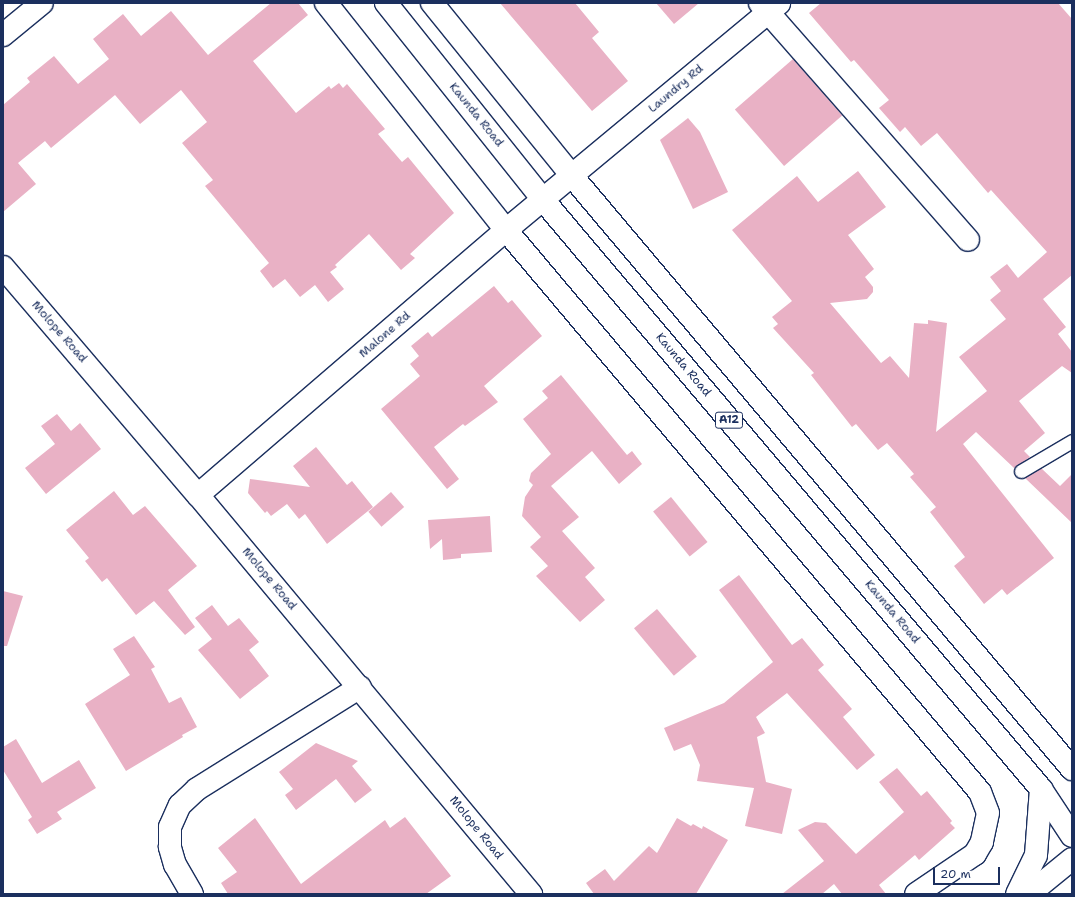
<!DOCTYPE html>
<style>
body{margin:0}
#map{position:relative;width:1075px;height:897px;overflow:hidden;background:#fff;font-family:"Shantell Sans",sans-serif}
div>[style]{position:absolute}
.building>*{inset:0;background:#e9b1c5;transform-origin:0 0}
.roads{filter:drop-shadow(1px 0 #1b2f5e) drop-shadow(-1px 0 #1b2f5e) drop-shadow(0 1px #1b2f5e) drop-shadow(0 -1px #1b2f5e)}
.service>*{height:13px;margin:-6.5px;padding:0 6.5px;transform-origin:6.5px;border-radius:6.5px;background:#fff}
.minor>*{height:22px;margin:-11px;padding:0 11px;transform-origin:11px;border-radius:11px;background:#fff}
.tertiary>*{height:22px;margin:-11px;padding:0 11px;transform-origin:11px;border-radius:11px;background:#fff}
.primary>*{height:22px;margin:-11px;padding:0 11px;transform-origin:11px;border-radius:11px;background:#fff}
span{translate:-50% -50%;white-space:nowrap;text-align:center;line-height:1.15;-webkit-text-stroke:3px #fff;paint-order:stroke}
.shield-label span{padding:1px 3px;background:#fff;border:1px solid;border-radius:3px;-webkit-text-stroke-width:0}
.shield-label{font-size:11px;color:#1b2f5e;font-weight:700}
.street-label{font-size:12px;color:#1b2f5e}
.frame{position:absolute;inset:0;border:4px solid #1b2f5e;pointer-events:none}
.scale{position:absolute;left:933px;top:867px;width:67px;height:18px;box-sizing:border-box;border:2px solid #1b2f5e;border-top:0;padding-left:5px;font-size:12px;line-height:14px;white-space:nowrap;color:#1b2f5e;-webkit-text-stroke:3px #fff;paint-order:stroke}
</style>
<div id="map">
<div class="building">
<i style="clip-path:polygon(271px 3px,298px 3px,308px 15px,253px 61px,296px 113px,329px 86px,331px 89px,339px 83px,343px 88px,347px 84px,385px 129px,378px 134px,402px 162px,408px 157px,454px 213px,410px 254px,415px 258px,401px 270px,369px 234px,335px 265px,337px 267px,330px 272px,344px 289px,328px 302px,315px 285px,300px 297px,285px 279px,273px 288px,260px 271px,269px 263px,205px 186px,213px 180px,182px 143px,207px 122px,181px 90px,140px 124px,115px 95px,51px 148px,45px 141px,18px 163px,36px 184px,3px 212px,3px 105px,30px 82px,27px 78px,54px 56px,78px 84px,109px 59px,93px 39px,123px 14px,141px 36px,171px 11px,208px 55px)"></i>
<i style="clip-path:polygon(500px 3px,575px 3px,599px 32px,592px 38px,628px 81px,592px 111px)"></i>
<i style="clip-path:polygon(656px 3px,699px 3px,674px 24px)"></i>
<i style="clip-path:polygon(821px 3px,1058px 3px,1072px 19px,1072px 275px,1043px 299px,1066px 327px,1058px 334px,1072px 352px,1072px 373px,1062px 366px,1019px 401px,1045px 433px,1024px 451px,1030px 457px,1014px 468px,976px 432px,963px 444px,1054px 558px,1007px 595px,1002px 589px,984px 604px,954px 566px,965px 557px,930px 512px,936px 507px,910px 477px,914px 474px,887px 443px,878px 450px,856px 424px,852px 427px,811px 375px,814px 373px,773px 328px,778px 324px,772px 317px,792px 301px,732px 230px,797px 176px,818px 202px,858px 171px,886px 207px,848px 235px,874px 269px,865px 277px,873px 287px,873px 292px,867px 299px,830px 303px,881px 363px,890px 356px,909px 378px,914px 323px,928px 324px,928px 320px,947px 323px,936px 432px,987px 391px,959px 357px,1006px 319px,990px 300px,1001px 291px,990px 277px,1007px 264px,1018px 278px,1047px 252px,991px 190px,988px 193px,937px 133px,921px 146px,905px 127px,900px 132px,879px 108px,889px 100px,854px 60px,851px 62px,809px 13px)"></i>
<i style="left:793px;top:59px;width:75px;height:77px;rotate:49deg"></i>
<i style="clip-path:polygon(688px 118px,700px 132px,728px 192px,693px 209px,660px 140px)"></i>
<i style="clip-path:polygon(494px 286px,508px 303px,512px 300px,542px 336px,484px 386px,498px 402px,465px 426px,463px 424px,434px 447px,459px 479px,447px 489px,381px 409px,420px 376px,410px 364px,419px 356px,411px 346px,428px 332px,432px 337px)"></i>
<i style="clip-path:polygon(561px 375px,627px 455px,632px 451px,642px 464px,619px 484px,592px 451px,551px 486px,579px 517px,562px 531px,595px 568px,585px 577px,605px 600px,580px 622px,536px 576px,548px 566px,530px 547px,541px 537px,522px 516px,525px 497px,533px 485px,529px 481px,531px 473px,551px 454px,523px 419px,548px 398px,542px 391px)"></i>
<i style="clip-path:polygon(57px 414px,71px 431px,80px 423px,101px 449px,46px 494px,25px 468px,55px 444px,41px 426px)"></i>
<i style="clip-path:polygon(316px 447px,347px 485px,352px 481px,373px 507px,327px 544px,305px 514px,299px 519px,287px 504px,271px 516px,267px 511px,265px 513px,248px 493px,250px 479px,310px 487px,293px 466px)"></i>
<i style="clip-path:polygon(1041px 468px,1060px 486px,1072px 474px,1072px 523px,1025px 478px)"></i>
<i style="clip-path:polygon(114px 491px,133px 515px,145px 506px,197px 566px,168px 590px,195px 627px,185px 635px,154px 601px,136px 615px,107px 578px,102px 582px,85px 561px,89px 558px,66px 530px)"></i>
<i style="left:391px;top:492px;width:20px;height:30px;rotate:49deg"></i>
<i style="left:671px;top:497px;width:58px;height:23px;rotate:51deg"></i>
<i style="clip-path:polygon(490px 516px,492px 552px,461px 554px,461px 558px,443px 560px,442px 539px,430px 549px,428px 520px)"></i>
<i style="clip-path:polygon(739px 575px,792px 645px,802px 638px,824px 665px,818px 670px,852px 709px,843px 717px,875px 755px,857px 770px,787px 693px,756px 717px,765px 733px,757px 737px,766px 782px,792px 789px,782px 834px,745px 826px,754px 788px,697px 781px,700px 765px,691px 744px,674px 751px,664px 728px,724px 703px,773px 662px,719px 590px)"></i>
<i style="clip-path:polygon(3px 591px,23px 596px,7px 646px,3px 646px)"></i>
<i style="clip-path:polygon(212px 605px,228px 626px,239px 618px,259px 642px,249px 650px,269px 676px,240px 699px,198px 650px,212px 639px,195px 618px)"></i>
<i style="left:657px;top:609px;width:62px;height:30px;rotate:50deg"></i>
<i style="clip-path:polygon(134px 636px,155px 667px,151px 669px,169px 703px,181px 697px,197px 727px,182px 735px,183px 737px,126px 771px,85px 704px,130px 675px,113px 649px)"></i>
<i style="clip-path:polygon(16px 739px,42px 783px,79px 760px,96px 788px,57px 812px,62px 819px,37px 834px,28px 820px,32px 817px,3px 770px,3px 747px)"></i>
<i style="clip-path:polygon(316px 743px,358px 761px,352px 766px,372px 790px,355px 803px,336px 779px,296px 810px,285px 795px,293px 789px,279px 772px)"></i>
<i style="clip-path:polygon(897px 768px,921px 796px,927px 791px,952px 821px,950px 823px,955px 828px,919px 860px,915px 855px,879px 885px,886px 894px,842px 894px,834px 884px,822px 894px,782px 894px,824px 861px,798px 830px,815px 822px,826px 823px,856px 854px,904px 812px,879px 782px)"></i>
<i style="clip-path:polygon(405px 817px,451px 876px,426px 894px,228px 894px,221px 883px,237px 872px,218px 848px,255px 818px,301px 884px,385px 820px,390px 828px)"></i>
<i style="clip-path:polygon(677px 818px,691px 826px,693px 824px,702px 829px,703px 826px,728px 840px,696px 894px,594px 894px,586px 883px,605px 869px,614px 881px,649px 846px,657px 853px)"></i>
</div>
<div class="roads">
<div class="service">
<i style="left:1021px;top:471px;width:59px;rotate:-30.5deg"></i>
</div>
<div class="minor">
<i style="left:326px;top:3px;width:290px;rotate:51.6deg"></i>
<i style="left:506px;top:230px;width:735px;rotate:49.86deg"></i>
<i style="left:980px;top:792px;width:22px;rotate:69deg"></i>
<i style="left:988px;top:813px;width:30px;rotate:102deg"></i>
<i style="left:982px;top:842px;width:14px;rotate:120deg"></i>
<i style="left:975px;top:854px;width:71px;rotate:145.9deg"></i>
<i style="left:760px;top:3px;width:315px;rotate:48.7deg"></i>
<i style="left:3px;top:35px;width:50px;rotate:-39.4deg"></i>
<i style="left:3px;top:267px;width:300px;rotate:49.5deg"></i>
<i style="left:198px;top:495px;width:520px;rotate:50.15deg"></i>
<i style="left:198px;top:495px;width:406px;rotate:-40.7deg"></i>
<i style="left:506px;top:230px;width:355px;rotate:-39.7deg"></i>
<i style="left:192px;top:894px;width:34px;rotate:-120deg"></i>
<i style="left:175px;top:865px;width:19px;rotate:-106deg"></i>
<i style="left:170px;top:847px;width:20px;rotate:-90deg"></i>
<i style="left:170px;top:827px;width:24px;rotate:-66deg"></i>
<i style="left:180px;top:805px;width:23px;rotate:-43deg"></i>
<i style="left:197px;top:789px;width:192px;rotate:-32deg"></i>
</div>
<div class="tertiary">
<i style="left:1029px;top:894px;width:55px;rotate:-39.1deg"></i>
</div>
<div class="primary">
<i style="left:386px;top:3px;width:253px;rotate:51.4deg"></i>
<i style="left:544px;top:201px;width:770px;rotate:49.79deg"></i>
<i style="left:1041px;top:789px;width:56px;rotate:56.6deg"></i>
<i style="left:432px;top:3px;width:223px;rotate:51deg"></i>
<i style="left:572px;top:176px;width:776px;rotate:49.86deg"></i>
<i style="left:1017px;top:894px;width:43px;rotate:-64deg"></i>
<i style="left:1036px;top:855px;width:66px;rotate:-85.7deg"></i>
</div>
</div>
<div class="shield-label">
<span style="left:729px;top:420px">A12</span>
</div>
<div class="street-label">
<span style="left:676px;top:89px;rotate:-40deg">Laundry Rd</span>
<span style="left:476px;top:115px;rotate:51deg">Kaunda Road</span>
<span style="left:59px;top:332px;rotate:49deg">Molope Road</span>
<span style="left:385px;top:335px;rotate:-41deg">Malone Rd</span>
<span style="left:683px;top:365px;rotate:50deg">Kaunda Road</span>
<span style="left:269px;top:579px;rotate:50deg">Molope Road</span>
<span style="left:892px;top:612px;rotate:50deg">Kaunda Road</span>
<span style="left:476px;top:828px;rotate:51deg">Molope Road</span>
</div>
<div class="frame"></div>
<div class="scale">20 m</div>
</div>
